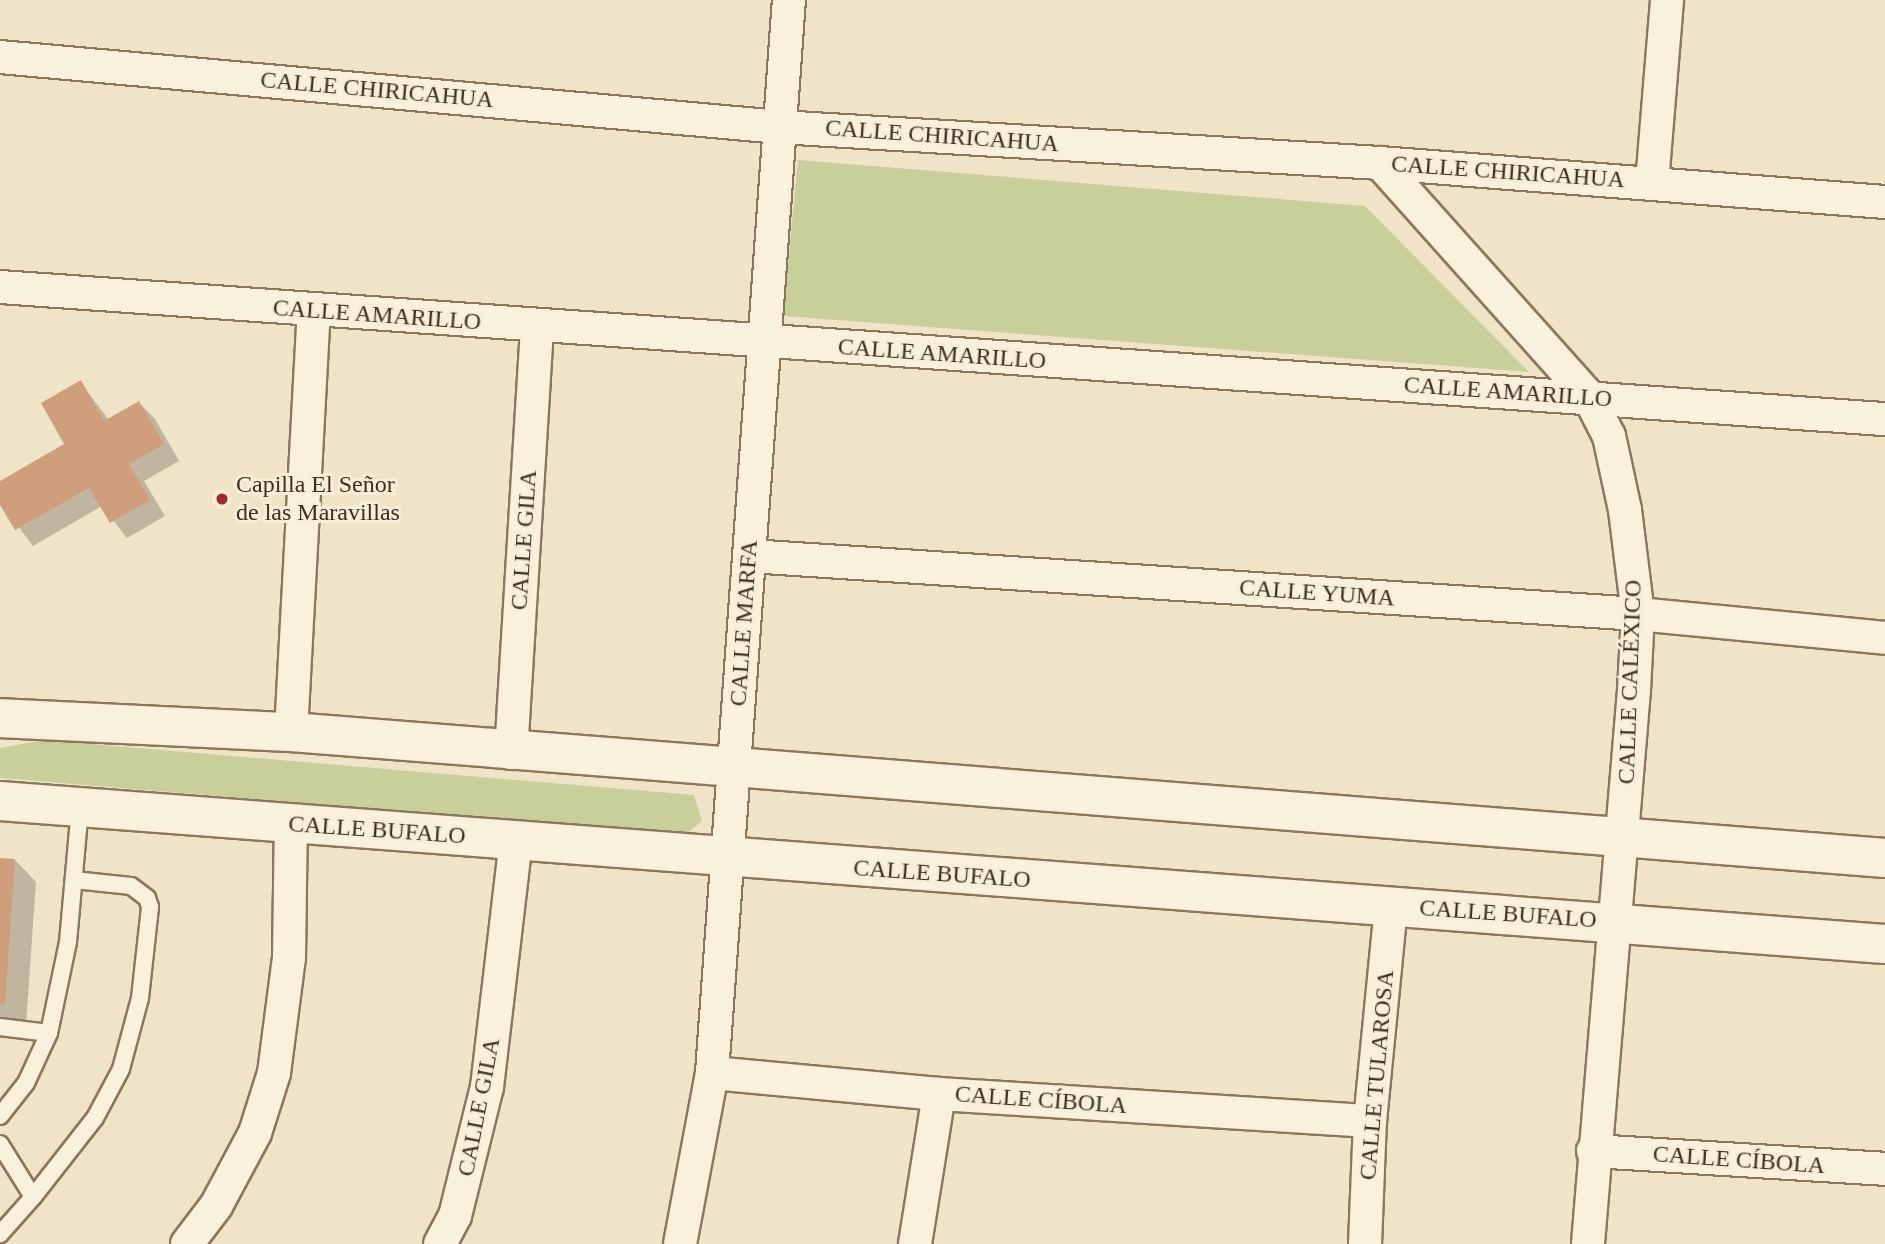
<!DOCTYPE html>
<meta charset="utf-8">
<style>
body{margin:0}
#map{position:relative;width:1885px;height:1244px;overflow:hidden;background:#f0e4c8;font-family:"Times New Roman",serif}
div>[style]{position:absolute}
.green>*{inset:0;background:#c9cf9b}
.shadow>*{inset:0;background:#0003}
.building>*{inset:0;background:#cf9f7d}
.roads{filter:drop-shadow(2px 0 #8d765c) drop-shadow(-2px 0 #8d765c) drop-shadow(0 2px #8d765c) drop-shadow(0 -2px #8d765c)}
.service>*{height:16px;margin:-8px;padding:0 8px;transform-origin:8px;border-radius:8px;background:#faf1dc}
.minor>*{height:32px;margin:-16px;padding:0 16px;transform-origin:16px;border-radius:16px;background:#faf1dc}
.secondary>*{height:38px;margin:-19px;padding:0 19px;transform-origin:19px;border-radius:19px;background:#faf1dc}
.dots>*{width:19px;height:19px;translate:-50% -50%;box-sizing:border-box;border:4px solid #f7eed8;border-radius:50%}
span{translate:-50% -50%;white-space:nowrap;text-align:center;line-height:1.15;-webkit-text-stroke:6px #f7eed8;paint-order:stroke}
.street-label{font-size:24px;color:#3d2e20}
.poi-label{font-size:24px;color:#3d2e20}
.left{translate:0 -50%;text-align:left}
</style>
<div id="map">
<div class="green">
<i style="clip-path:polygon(798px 160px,1365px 206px,1529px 372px,783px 316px)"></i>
<i style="clip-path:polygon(44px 740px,694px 795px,702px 821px,686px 834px,0 778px,0 748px)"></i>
</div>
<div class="shadow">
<i style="clip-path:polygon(80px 382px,109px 420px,139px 403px,155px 419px,179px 461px,144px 481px,165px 516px,127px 538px,102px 506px,33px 546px,0 502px,0 483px,67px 445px)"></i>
<i style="clip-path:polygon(0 859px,15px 860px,36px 882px,26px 1025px,0 1023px)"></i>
</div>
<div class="building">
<i style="clip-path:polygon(81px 380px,104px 421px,139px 401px,164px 444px,129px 464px,150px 500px,110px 523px,89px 488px,15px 530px,0 505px,0 481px,64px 444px,41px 403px)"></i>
<i style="clip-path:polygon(0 858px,15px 859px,5px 1005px,0 1004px)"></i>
</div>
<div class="roads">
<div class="service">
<i style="left:0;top:1027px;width:49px;rotate:7deg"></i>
<i style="left:0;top:1116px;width:42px;rotate:-51.8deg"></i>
<i style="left:26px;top:1083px;width:55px;rotate:-65.3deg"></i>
<i style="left:49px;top:1033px;width:93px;rotate:-78.2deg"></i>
<i style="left:68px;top:942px;width:136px;rotate:-84.9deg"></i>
<i style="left:0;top:1144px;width:62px;rotate:58.1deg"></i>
<i style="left:33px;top:1197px;width:50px;rotate:131.7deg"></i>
<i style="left:33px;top:1197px;width:100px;rotate:-51.9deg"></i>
<i style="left:95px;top:1118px;width:55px;rotate:-62deg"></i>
<i style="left:121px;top:1069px;width:73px;rotate:-75deg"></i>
<i style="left:140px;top:998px;width:92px;rotate:-83.7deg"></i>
<i style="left:150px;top:907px;width:9px;rotate:-108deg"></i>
<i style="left:147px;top:898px;width:20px;rotate:-143deg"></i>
<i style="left:131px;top:886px;width:57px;rotate:-174deg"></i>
</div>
<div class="minor">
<i style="left:0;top:57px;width:782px;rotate:5.13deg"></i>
<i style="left:779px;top:127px;width:602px;rotate:3.43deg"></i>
<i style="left:1380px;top:163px;width:507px;rotate:4.42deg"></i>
<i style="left:1380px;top:163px;width:314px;rotate:48.2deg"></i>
<i style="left:1589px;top:397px;width:44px;rotate:62.9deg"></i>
<i style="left:1609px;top:436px;width:76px;rotate:77.8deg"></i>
<i style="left:1625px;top:510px;width:105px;rotate:82.9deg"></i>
<i style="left:1638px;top:614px;width:76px;rotate:93deg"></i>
<i style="left:1634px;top:690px;width:556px;rotate:94.75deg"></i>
<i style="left:1652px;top:183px;width:184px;rotate:-85.3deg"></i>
<i style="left:0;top:287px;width:1890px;rotate:4.01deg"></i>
<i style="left:749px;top:556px;width:891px;rotate:3.73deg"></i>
<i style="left:1638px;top:614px;width:248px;rotate:5.5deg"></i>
<i style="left:291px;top:732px;width:423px;rotate:-86.9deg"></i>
<i style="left:511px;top:753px;width:427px;rotate:-86.5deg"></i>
<i style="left:712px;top:1073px;width:228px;rotate:5.3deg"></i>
<i style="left:939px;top:1094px;width:432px;rotate:3.6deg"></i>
<i style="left:1593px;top:1151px;width:293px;rotate:3.5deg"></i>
<i style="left:187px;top:1244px;width:48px;rotate:-52.7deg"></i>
<i style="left:216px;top:1206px;width:83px;rotate:-61.9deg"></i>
<i style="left:255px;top:1133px;width:63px;rotate:-72.4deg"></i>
<i style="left:274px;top:1073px;width:116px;rotate:-82.6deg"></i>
<i style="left:289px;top:958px;width:135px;rotate:-89.2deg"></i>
<i style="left:440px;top:1244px;width:32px;rotate:-62deg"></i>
<i style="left:455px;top:1216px;width:133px;rotate:-76.1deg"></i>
<i style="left:487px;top:1087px;width:249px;rotate:-83.3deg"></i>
<i style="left:680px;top:1244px;width:174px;rotate:-79.4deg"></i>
<i style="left:712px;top:1073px;width:1076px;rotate:-85.9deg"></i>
<i style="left:915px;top:1244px;width:152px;rotate:-80.9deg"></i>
<i style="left:1365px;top:1244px;width:123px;rotate:-87.7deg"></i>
<i style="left:1370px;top:1121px;width:215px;rotate:-84.4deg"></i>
</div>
<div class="secondary">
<i style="left:0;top:718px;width:291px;rotate:2.8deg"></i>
<i style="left:291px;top:732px;width:1599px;rotate:4.52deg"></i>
<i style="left:0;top:801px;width:1890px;rotate:4.34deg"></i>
</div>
</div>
<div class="dots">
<i style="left:222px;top:499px;background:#9e2a2b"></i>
</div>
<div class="street-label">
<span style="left:377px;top:90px;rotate:5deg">CALLE CHIRICAHUA</span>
<span style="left:942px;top:136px;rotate:4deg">CALLE CHIRICAHUA</span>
<span style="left:1508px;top:172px;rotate:4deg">CALLE CHIRICAHUA</span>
<span style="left:377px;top:315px;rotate:4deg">CALLE AMARILLO</span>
<span style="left:942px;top:354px;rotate:4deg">CALLE AMARILLO</span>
<span style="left:1508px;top:392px;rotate:4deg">CALLE AMARILLO</span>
<span style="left:524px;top:540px;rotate:-86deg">CALLE GILA</span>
<span style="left:1317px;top:593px;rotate:4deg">CALLE YUMA</span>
<span style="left:744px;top:623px;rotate:-86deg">CALLE MARFA</span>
<span style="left:1630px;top:682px;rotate:-88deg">CALLE CALÉXICO</span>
<span style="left:377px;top:830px;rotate:4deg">CALLE BUFALO</span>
<span style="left:942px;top:874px;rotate:4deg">CALLE BUFALO</span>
<span style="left:1508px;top:914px;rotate:4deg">CALLE BUFALO</span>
<span style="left:1377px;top:1075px;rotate:-85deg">CALLE TULAROSA</span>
<span style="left:1041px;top:1100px;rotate:4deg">CALLE CÍBOLA</span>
<span style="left:479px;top:1107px;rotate:-79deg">CALLE GILA</span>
<span style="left:1739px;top:1160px;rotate:4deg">CALLE CÍBOLA</span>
</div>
<div class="poi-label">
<span class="left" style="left:236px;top:499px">Capilla El Señor<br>de las Maravillas</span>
</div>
</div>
